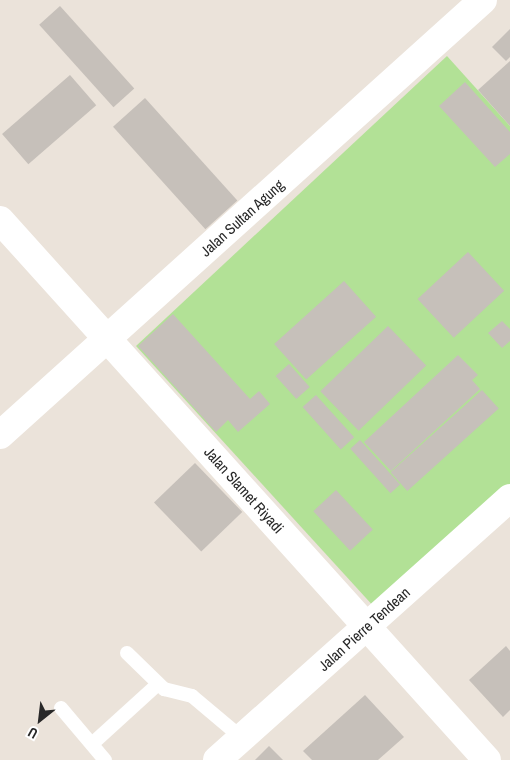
<!DOCTYPE html>
<style>
body{margin:0}
#map{position:relative;width:510px;height:760px;overflow:hidden;background:#ebe3da;font-family:"Archivo Narrow",sans-serif}
div>[style]{position:absolute}
.green>*{inset:0;background:#b2e196}
.building>*{inset:0;background:#c6c0ba;transform-origin:0 0}
.service>*{height:14px;margin:-7px;padding:0 7px;transform-origin:7px;border-radius:7px;background:#fff}
.minor>*{height:28px;margin:-14px;padding:0 14px;transform-origin:14px;border-radius:14px;background:#fff}
span{translate:-50% -50%;white-space:nowrap;text-align:center;line-height:1.15;-webkit-text-stroke:4px #fff;paint-order:stroke}
.street-label{font-size:15px;color:#282828}
.north{position:absolute;left:15px;top:695px;width:50px;height:50px;-webkit-text-stroke:4px #fff;paint-order:stroke;rotate:209deg;font-size:14px;font-weight:700;line-height:20px;text-align:center;color:#282828}
.north::after{content:'';display:block;margin:auto;width:18px;height:22px;background:#282828;clip-path:polygon(50% 0,100% 100%,50% 72%,0 100%)}
</style>
<div id="map">
<div class="green">
<i style="clip-path:polygon(447px 56px,510px 126px,510px 488px,376px 609px,136px 346px)"></i>
</div>
<div class="building">
<i style="left:60px;top:6px;width:111px;height:28px;rotate:48deg"></i>
<i style="clip-path:polygon(510px 29px,510px 57px,506px 61px,492px 47px)"></i>
<i style="clip-path:polygon(510px 61px,510px 126px,478px 90px)"></i>
<i style="left:70px;top:75px;width:40px;height:90px;rotate:49deg"></i>
<i style="clip-path:polygon(465px 82px,510px 132px,510px 154px,495px 167px,439px 106px)"></i>
<i style="left:145px;top:98px;width:138px;height:43px;rotate:48deg"></i>
<i style="left:468px;top:252px;width:53px;height:69px;rotate:47deg"></i>
<i style="left:344px;top:281px;width:48px;height:94px;rotate:48deg"></i>
<i style="clip-path:polygon(173px 314px,250px 399px,259px 391px,270px 404px,238px 432px,228px 420px,216px 432px,138px 346px)"></i>
<i style="clip-path:polygon(502px 321px,510px 329px,510px 341px,502px 348px,488px 333px)"></i>
<i style="left:388px;top:326px;width:55px;height:94px;rotate:46deg"></i>
<i style="clip-path:polygon(458px 355px,478px 375px,472px 380px,480px 389px,391px 471px,364px 442px)"></i>
<i style="left:289px;top:364px;width:31px;height:18px;rotate:48deg"></i>
<i style="left:482px;top:390px;width:25px;height:123px;rotate:48deg"></i>
<i style="left:316px;top:395px;width:57px;height:18px;rotate:48deg"></i>
<i style="left:360px;top:440px;width:60px;height:13px;rotate:48deg"></i>
<i style="left:195px;top:463px;width:68px;height:57px;rotate:46deg"></i>
<i style="left:336px;top:490px;width:54px;height:31px;rotate:47deg"></i>
<i style="clip-path:polygon(506px 646px,510px 651px,510px 710px,503px 717px,469px 680px)"></i>
<i style="clip-path:polygon(365px 695px,404px 737px,378px 760px,312px 760px,303px 751px)"></i>
<i style="clip-path:polygon(269px 746px,283px 760px,255px 760px)"></i>
</div>
<div class="service">
<i style="left:127px;top:653px;width:52px;rotate:44.2deg"></i>
<i style="left:164px;top:689px;width:29px;rotate:14deg"></i>
<i style="left:192px;top:696px;width:65px;rotate:40deg"></i>
<i style="left:61px;top:708px;width:68px;rotate:49.8deg"></i>
<i style="left:92px;top:744px;width:89px;rotate:-42.3deg"></i>
</div>
<div class="minor">
<i style="left:0;top:220px;width:727px;rotate:47.95deg"></i>
<i style="left:0;top:435px;width:650px;rotate:-42.01deg"></i>
<i style="left:217px;top:760px;width:393px;rotate:-41.8deg"></i>
</div>
<div class="street-label">
<span style="left:242px;top:218px;rotate:-42deg">Jalan Sultan Agung</span>
<span style="left:244px;top:490px;rotate:48deg">Jalan Slamet Riyadi</span>
<span style="left:364px;top:629px;rotate:-42deg">Jalan Pierre Tendean</span>
</div>
<div class="north">U</div>
</div>
